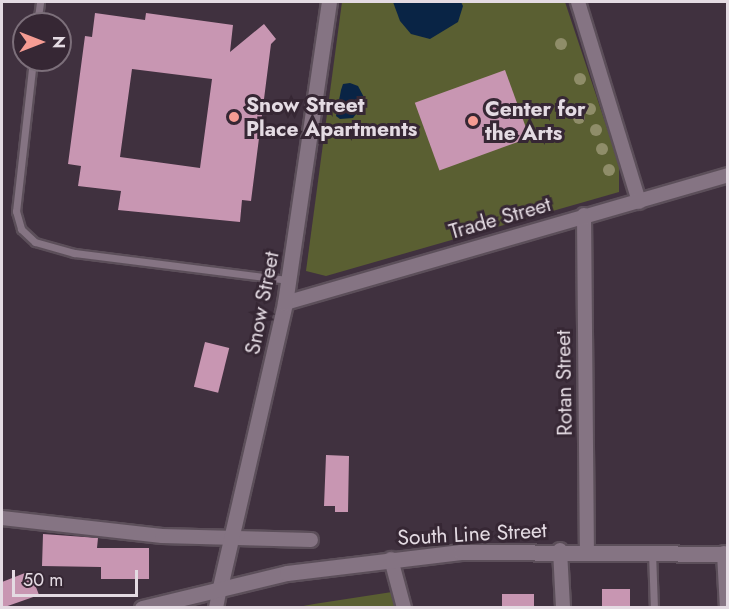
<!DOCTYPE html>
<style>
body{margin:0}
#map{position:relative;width:729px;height:609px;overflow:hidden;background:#40313f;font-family:Jost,sans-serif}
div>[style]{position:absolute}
.green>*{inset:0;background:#5a5f32}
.water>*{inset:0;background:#092445}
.building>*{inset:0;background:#c896b2;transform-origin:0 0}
.roads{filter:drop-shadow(2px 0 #5c4f5a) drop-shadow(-2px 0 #5c4f5a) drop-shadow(0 2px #5c4f5a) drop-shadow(0 -2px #5c4f5a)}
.service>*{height:7px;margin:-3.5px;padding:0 3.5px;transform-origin:3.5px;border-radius:3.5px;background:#857483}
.minor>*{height:14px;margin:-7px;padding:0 7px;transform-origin:7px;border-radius:7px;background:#857483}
.tertiary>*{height:15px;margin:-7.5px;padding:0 7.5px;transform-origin:7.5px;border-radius:7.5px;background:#857483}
.secondary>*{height:15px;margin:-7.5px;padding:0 7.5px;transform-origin:7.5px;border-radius:7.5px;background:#857483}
.trees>*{width:12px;height:12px;margin:-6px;border-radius:50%;background:#8f8d69}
.dots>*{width:16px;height:16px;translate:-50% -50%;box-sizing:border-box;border:3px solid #362734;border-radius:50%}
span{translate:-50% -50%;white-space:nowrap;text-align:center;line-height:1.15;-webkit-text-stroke:6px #362734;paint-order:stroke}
.poi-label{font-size:21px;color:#e4dbe3;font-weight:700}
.left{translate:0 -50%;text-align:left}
.street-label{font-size:21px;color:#e4dbe3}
.frame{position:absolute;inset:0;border:3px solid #e4dbe3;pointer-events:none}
.north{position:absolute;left:12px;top:12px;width:60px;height:60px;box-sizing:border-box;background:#362734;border:2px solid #7c6f7a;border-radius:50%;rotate:90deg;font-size:16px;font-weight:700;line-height:24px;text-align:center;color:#e4dbe3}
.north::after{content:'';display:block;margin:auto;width:21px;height:27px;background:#f59c93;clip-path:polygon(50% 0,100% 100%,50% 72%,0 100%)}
.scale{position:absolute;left:12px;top:570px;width:126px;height:27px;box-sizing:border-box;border:3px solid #e4dbe3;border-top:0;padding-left:8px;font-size:18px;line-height:21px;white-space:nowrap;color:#e4dbe3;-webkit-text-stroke:4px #362734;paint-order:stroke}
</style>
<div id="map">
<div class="green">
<i style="clip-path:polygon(342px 2px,565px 2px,619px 164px,619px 192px,326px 276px,306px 271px)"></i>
<i style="clip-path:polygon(392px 592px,396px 607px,298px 607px,314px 604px)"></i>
</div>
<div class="water">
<i style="clip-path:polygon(393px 2px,461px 2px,463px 6px,458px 22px,430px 39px,411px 34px,400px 21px)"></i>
<i style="clip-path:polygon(350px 83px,358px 86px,366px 101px,353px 118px,340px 119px,336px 116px,341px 90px,343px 84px)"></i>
</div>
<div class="building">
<i style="clip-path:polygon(evenodd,95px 13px,145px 20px,146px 13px,233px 25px,230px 52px,264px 24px,276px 39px,271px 44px,251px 201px,242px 200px,240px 222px,118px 210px,121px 191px,78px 186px,81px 166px,68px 164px,85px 36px,92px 37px,95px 13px,132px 69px,212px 79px,200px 168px,120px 157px,132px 69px)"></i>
<i style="left:505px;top:70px;width:72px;height:96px;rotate:70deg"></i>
<i style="left:205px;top:342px;width:25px;height:46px;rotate:14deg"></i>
<i style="clip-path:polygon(326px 455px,349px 456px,348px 512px,335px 512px,335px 506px,324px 506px)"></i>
<i style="clip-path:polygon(43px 534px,98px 538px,97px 548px,149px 548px,149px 579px,101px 579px,101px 567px,42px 566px)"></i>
<i style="clip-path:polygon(30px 571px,39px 595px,2px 608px,2px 582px)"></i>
<i style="left:602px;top:589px;width:28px;height:19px"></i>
<i style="left:502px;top:594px;width:32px;height:14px"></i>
</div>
<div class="roads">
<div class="service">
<i style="left:37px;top:24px;width:22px;rotate:-82deg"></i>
<i style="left:33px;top:60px;width:152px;rotate:96.4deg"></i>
<i style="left:16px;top:211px;width:19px;rotate:74deg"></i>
<i style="left:21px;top:229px;width:19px;rotate:43deg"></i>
<i style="left:35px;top:242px;width:41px;rotate:15.8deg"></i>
<i style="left:74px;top:253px;width:217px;rotate:7.2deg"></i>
<i style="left:652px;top:552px;width:56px;rotate:88deg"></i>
</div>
<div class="minor">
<i style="left:578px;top:2px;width:209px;rotate:73deg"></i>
<i style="left:584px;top:215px;width:336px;rotate:89.5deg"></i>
<i style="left:285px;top:303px;width:461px;rotate:-16.1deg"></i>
<i style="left:2px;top:518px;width:161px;rotate:6.4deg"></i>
<i style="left:162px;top:536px;width:149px;rotate:1.5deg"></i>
<i style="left:560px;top:550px;width:58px;rotate:87deg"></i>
<i style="left:724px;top:553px;width:55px;rotate:86.9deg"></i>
<i style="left:391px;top:559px;width:51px;rotate:75.1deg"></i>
<i style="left:216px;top:608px;width:21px;rotate:-79deg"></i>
</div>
<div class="tertiary">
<i style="left:220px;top:587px;width:291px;rotate:-77.1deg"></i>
<i style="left:285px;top:303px;width:304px;rotate:-81.7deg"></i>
</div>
<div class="secondary">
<i style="left:142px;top:608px;width:149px;rotate:-13.6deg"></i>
<i style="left:287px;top:573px;width:175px;rotate:-6.9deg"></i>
<i style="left:461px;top:552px;width:267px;rotate:0.4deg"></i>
</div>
</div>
<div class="trees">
<i style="left:561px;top:44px"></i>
<i style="left:580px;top:79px"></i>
<i style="left:590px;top:109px"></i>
<i style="left:579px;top:118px"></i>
<i style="left:596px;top:130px"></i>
<i style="left:602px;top:149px"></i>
<i style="left:609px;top:170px"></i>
</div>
<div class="dots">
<i style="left:234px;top:117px;background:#f59c93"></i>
<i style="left:473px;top:121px;background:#f59c93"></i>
</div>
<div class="poi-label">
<span class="left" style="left:246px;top:117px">Snow Street<br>Place Apartments</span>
<span class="left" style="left:485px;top:121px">Center for<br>the Arts</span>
</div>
<div class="street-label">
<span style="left:500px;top:218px;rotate:-16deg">Trade Street</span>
<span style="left:262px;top:303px;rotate:-79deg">Snow Street</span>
<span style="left:564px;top:383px;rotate:-91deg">Rotan Street</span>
<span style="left:472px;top:534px;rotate:-3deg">South Line Street</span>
</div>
<div class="frame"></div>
<div class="north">N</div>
<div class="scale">50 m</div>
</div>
